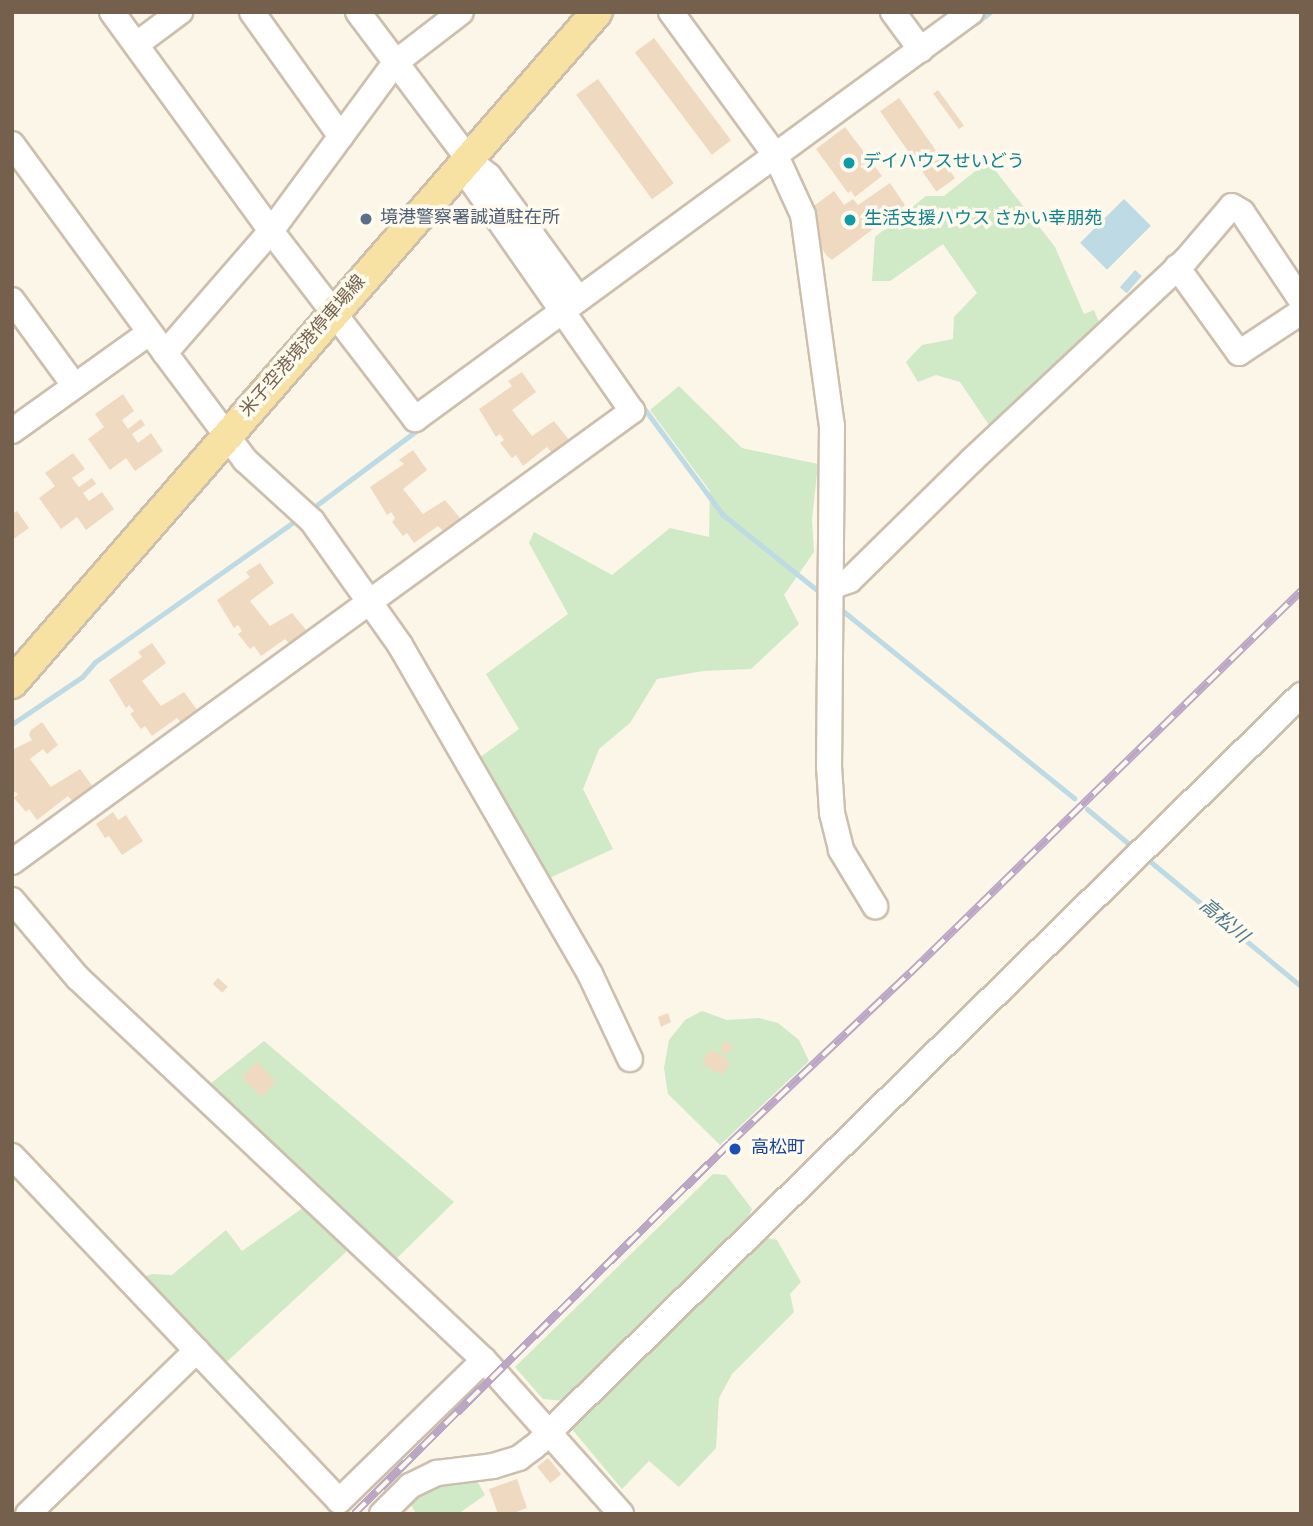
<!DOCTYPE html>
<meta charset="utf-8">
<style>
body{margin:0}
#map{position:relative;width:1313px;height:1526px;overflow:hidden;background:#fbf6e8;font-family:Overpass,"Noto Sans JP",sans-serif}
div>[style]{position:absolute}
.green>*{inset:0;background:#d0e9c6}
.water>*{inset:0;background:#bddae5;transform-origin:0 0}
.stream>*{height:5px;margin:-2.5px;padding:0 2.5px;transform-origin:2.5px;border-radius:2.5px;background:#bddae5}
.building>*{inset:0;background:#f0d9c1;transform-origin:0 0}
.roads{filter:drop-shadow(2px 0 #cdbfae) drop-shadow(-2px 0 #cdbfae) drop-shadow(0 2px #cdbfae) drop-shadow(0 -2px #cdbfae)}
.minor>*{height:24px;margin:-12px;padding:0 12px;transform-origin:12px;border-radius:12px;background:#fff}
.major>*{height:30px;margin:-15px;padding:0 15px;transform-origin:15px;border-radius:15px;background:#f7e2a4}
.rail>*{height:8px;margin-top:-4px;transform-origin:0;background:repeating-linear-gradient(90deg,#fefaee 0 16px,#bba6c5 0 32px);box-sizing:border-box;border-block:2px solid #bba6c5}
.dots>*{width:19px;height:19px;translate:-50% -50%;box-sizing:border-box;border:4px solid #fefaee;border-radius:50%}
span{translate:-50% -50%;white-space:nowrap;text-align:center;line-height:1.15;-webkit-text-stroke:7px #fefaee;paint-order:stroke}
.culture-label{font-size:18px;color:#0d838f}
.left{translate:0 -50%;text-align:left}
.service-label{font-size:18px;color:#4e5e75}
.street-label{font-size:18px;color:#75604d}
.transit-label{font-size:18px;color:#164399}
.water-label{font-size:19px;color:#4b7a8d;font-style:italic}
.frame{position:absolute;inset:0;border:14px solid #75604d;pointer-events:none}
</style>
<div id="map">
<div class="green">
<i style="clip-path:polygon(988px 161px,1055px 247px,1084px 314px,1094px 310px,1100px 325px,991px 428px,960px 382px,936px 375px,918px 382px,906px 362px,922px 345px,953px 339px,954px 317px,977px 293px,943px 244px,890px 281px,872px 281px,875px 237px,926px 196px,944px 196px)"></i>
<i style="clip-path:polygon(679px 386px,742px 448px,818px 464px,812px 520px,814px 552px,784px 595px,799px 624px,751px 669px,703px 671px,657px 679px,630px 723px,599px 749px,583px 789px,613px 849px,545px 880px,475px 761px,519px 729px,486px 674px,568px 614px,529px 543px,534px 532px,612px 575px,670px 528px,709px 537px,710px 491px,650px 410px)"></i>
<i style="clip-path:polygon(702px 1011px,727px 1020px,759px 1018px,778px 1023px,799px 1040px,809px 1061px,720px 1145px,668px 1094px,664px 1068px,669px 1040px,685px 1020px)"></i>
<i style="clip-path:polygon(264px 1041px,454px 1202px,396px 1259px,210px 1084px)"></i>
<i style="clip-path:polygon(713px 1174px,726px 1175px,752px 1209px,745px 1225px,565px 1401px,543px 1399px,515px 1367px)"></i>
<i style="clip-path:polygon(307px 1205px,345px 1241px,346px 1252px,220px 1368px,137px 1280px,152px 1274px,172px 1275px,226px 1230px,242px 1251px)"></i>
<i style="clip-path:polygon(761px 1237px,777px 1240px,801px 1282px,790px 1294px,794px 1312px,732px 1374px,719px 1398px,716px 1448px,679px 1487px,649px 1461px,622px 1489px,571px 1428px)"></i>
<i style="clip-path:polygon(436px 1479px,476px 1479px,485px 1495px,458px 1514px,416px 1514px,408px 1499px)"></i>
</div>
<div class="water">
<i style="left:1124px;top:199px;width:38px;height:62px;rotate:45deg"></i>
<i style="left:1135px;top:270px;width:9px;height:23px;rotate:41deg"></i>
</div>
<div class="stream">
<i style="left:976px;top:23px;width:18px;rotate:-38deg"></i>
<i style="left:640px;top:403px;width:138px;rotate:53.5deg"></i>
<i style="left:722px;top:514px;width:128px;rotate:38.7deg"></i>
<i style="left:310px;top:510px;width:137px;rotate:-36.7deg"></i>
<i style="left:838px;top:607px;width:304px;rotate:39deg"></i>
<i style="left:12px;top:724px;width:84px;rotate:-33.9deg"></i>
<i style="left:82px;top:677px;width:20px;rotate:-49deg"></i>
<i style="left:95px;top:662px;width:250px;rotate:-35.2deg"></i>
<i style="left:1087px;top:809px;width:55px;rotate:39.8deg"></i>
<i style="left:1146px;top:858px;width:201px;rotate:39.6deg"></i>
</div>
<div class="building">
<i style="left:654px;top:38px;width:128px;height:24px;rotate:53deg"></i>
<i style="left:598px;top:79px;width:129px;height:27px;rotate:54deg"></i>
<i style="left:938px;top:90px;width:44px;height:6px;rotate:54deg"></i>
<i style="left:899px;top:98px;width:98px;height:23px;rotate:55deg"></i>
<i style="clip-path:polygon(845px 127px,882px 176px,855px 197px,851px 191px,848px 193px,816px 149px)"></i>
<i style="clip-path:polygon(890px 183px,905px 205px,832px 260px,827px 256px,817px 243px,815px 236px,820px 232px,811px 208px,834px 191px,844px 205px,853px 199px,858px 205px)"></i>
<i style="clip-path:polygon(522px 372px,536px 392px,512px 410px,532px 436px,554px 421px,569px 440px,552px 453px,547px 447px,523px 466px,516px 455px,512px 458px,500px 443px,504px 440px,500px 434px,496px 437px,479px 409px,512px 386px,508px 381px)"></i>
<i style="clip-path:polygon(123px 394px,134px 411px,122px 420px,128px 429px,141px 419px,145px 425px,132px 434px,138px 443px,151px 433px,163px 451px,135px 471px,126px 458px,110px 470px,88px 439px,104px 427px,95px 414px)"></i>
<i style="clip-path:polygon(413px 450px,427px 470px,403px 489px,423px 514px,445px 500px,460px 518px,443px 531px,438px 526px,414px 543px,407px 533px,403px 536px,392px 522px,395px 518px,391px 512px,387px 515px,370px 487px,404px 464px,399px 460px)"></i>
<i style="clip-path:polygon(73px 453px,85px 469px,72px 478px,79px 487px,92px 478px,96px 484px,83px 493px,89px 501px,102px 492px,114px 509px,86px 530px,77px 517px,61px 529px,39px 498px,55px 486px,45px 473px)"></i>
<i style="clip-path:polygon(17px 511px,29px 528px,12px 540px,12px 514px)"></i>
<i style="clip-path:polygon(260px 563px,274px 583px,250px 601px,270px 626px,292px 613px,307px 631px,290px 644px,285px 639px,261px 656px,254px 646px,250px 649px,238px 634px,242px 631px,238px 625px,234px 628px,217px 600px,250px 577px,246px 572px)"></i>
<i style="clip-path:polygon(152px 643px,166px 663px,142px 681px,161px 706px,184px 692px,198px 711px,182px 723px,177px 718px,152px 736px,145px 726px,141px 729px,130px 714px,134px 711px,129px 705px,126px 708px,109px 680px,142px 657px,138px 652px)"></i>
<i style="clip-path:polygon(42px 722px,58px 745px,47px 754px,43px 749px,30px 759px,51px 787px,80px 769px,93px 787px,73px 802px,68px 796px,37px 820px,29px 809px,26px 812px,14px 798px,18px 794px,12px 790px,12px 750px,32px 740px,29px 735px,31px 730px)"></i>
<i style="clip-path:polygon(113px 812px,118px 820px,126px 815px,143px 841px,122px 855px,109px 836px,105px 838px,96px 824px)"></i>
<i style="left:218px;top:978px;width:13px;height:8px;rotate:42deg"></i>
<i style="clip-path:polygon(668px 1013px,671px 1022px,661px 1027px,658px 1017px)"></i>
<i style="left:725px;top:1041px;width:9px;height:10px;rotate:32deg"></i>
<i style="clip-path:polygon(710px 1050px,726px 1056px,724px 1059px,730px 1063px,723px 1075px,716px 1071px,715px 1073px,702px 1061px)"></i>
<i style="left:256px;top:1062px;width:28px;height:21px;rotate:44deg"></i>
<i style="left:738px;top:1142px;width:4px;height:13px;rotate:45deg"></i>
<i style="left:548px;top:1458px;width:21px;height:14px;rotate:51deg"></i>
<i style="clip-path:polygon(517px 1479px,527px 1508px,511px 1514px,498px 1514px,489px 1489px)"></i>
</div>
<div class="roads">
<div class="minor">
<i style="left:112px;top:12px;width:271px;rotate:54deg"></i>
<i style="left:271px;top:231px;width:237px;rotate:52.5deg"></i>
<i style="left:415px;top:419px;width:689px;rotate:-36.2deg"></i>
<i style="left:252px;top:12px;width:153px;rotate:54.5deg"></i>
<i style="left:358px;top:12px;width:185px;rotate:53.1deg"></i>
<i style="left:469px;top:160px;width:26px;rotate:39deg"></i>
<i style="left:489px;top:176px;width:151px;rotate:53.9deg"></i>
<i style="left:671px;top:12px;width:178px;rotate:53.9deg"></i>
<i style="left:776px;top:156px;width:65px;rotate:65.4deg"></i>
<i style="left:803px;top:215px;width:213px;rotate:82.2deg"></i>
<i style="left:832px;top:426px;width:340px;rotate:90.5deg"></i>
<i style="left:829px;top:766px;width:47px;rotate:86.3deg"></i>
<i style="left:832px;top:813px;width:38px;rotate:76deg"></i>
<i style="left:841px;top:850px;width:66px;rotate:58.7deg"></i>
<i style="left:893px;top:12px;width:47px;rotate:53.6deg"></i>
<i style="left:137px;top:44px;width:54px;rotate:-36.7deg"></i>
<i style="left:12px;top:144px;width:259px;rotate:53.8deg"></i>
<i style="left:165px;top:353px;width:162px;rotate:-49deg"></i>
<i style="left:271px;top:231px;width:209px;rotate:-53.6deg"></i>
<i style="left:395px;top:63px;width:83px;rotate:-37.7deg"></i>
<i style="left:1177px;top:267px;width:106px;rotate:54.2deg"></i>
<i style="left:1239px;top:353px;width:74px;rotate:-33.5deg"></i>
<i style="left:12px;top:300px;width:105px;rotate:53.9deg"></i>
<i style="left:165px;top:353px;width:134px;rotate:53.2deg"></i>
<i style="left:245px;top:460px;width:91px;rotate:42.3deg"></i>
<i style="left:312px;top:521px;width:152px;rotate:54.6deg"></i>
<i style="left:400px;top:645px;width:380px;rotate:60deg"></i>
<i style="left:590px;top:974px;width:94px;rotate:64.8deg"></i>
<i style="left:12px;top:431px;width:168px;rotate:-35.6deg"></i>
<i style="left:831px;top:587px;width:20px;rotate:-20deg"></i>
<i style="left:850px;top:580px;width:171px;rotate:-44.5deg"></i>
<i style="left:972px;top:460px;width:291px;rotate:-43.1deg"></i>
<i style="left:1185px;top:261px;width:72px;rotate:-49.5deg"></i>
<i style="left:1232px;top:206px;width:12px;rotate:31deg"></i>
<i style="left:1242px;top:212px;width:106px;rotate:56.2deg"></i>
<i style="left:12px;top:862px;width:767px;rotate:-36.03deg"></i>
<i style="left:632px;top:411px;width:278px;rotate:-124.9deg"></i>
<i style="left:473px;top:183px;width:23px;rotate:-100deg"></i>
<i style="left:12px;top:900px;width:102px;rotate:49.8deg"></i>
<i style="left:78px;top:978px;width:557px;rotate:43.26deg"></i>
<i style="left:484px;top:1360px;width:206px;rotate:48.3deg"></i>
<i style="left:12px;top:1156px;width:475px;rotate:46.5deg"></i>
<i style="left:339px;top:1501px;width:202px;rotate:-44.2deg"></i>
<i style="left:28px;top:1514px;width:235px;rotate:-44.1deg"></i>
<i style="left:382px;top:1514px;width:40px;rotate:-45deg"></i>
<i style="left:410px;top:1486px;width:30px;rotate:-26deg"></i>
<i style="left:437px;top:1473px;width:56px;rotate:-7.1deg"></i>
<i style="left:493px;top:1466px;width:27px;rotate:-17deg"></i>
<i style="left:519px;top:1458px;width:20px;rotate:-37deg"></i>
<i style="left:535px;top:1446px;width:1073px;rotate:-44.43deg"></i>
</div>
<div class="major">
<i style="left:12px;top:683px;width:890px;rotate:-48.92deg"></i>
</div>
</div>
<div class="rail">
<i style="left:354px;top:1514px;width:528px;rotate:-44.62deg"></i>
<i style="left:730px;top:1143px;width:248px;rotate:-43.4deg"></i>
<i style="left:910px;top:973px;width:547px;rotate:-44.33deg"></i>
</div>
<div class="dots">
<i style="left:849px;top:163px;background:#0f9aa8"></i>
<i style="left:366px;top:219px;background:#5c6f8a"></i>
<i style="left:850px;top:220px;background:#0f9aa8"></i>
<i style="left:735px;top:1149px;background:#1a4fb4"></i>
</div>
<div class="culture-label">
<span class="left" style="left:863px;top:163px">デイハウスせいどう</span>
<span class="left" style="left:864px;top:220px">生活支援ハウス さかい幸朋苑</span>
</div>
<div class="service-label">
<span class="left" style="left:380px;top:219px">境港警察署誠道駐在所</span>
</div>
<div class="street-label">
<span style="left:304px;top:347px;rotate:-49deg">米子空港境港停車場線</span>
</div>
<div class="transit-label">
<span class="left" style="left:751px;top:1149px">高松町</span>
</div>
<div class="water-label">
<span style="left:1223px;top:922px;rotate:40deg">高松川</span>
</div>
<div class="frame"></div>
</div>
